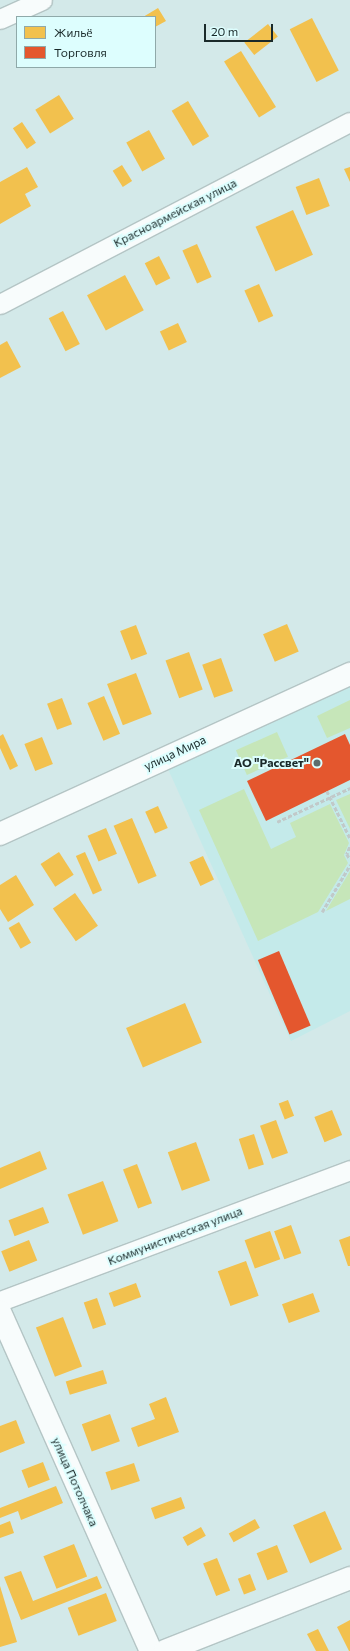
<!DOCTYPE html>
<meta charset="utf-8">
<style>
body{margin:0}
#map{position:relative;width:350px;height:1651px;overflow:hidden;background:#d3e9e9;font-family:Commissioner,sans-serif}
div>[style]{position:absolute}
.built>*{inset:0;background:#c4eaea}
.green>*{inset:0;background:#c6e6b9;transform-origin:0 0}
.homes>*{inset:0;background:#f2c14e;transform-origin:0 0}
.shops>*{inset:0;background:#e4572e;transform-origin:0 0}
.path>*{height:2.5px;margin-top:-1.25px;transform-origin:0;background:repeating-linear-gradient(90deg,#c1c9c9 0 4px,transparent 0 6px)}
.roads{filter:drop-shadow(1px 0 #b4c5c5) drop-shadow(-1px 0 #b4c5c5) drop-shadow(0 1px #b4c5c5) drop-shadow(0 -1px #b4c5c5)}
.minor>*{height:19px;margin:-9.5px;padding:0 9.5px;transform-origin:9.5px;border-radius:9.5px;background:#f8fcfc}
.tertiary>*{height:22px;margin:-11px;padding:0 11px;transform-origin:11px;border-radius:11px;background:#f8fcfc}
.dots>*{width:11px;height:11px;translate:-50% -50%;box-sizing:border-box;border:2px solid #ddfefe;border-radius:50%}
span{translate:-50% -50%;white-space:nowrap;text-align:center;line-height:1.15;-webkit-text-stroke:4px #ddfefe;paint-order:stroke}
.street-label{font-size:12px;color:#1a2a2a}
.poi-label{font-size:12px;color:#1a2a2a;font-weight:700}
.right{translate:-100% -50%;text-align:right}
.legend{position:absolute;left:16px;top:16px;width:140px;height:52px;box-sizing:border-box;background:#ddfefe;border:1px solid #8fa9a9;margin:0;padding:5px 7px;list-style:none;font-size:12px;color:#1a2a2a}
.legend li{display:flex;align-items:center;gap:8px;height:20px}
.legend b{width:20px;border:1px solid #8fa9a9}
.scale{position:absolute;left:204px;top:24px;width:69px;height:18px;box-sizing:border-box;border:2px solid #1a2a2a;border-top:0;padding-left:5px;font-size:12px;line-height:14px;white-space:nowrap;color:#1a2a2a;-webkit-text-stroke:3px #ddfefe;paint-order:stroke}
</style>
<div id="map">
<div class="built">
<i style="clip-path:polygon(350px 687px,350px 1011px,291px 1041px,168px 769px)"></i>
</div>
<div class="green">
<i style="clip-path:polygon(350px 700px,350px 728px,327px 738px,317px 716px)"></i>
<i style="left:277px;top:732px;width:27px;height:45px;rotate:66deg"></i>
<i style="clip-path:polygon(244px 789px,271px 849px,296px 837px,290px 823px,330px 804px,349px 843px,344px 855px,348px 863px,318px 912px,258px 941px,199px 810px)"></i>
<i style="clip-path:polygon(350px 794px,350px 829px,336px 800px)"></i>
<i style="clip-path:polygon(350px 871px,350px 899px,326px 911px)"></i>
</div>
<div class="homes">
<i style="clip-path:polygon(158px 8px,166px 21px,155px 27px,155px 17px,143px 17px)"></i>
<i style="left:312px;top:18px;width:59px;height:25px;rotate:63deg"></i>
<i style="left:268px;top:24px;width:16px;height:30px;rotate:52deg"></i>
<i style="left:241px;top:51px;width:66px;height:20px;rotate:58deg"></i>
<i style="left:59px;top:95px;width:28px;height:28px;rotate:58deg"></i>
<i style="left:188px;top:101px;width:41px;height:19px;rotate:59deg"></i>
<i style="left:22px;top:122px;width:25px;height:11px;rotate:56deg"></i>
<i style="left:149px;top:130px;width:33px;height:26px;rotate:61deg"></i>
<i style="left:122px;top:165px;width:19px;height:11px;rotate:58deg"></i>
<i style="clip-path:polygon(27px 167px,38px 187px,25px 194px,31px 206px,0 224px,0 182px)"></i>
<i style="clip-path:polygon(350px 167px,350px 182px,344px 169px)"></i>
<i style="left:319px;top:178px;width:30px;height:25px;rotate:69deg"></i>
<i style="left:293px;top:210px;width:49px;height:41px;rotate:66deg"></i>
<i style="left:197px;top:244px;width:36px;height:16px;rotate:66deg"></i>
<i style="left:159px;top:256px;width:25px;height:16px;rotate:63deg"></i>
<i style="left:125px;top:275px;width:40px;height:43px;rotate:62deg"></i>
<i style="left:259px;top:284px;width:35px;height:16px;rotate:66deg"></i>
<i style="left:63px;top:311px;width:37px;height:16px;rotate:63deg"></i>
<i style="left:178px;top:323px;width:21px;height:20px;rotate:65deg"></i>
<i style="clip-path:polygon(7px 341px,21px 367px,0 378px,0 345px)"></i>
<i style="left:287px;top:624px;width:30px;height:26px;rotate:67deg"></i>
<i style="left:136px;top:625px;width:31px;height:17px;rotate:69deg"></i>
<i style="left:189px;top:652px;width:40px;height:25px;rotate:70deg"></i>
<i style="left:221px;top:658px;width:35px;height:20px;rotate:70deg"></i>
<i style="left:136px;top:673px;width:44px;height:31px;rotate:69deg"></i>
<i style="left:104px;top:696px;width:41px;height:18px;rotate:67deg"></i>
<i style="left:62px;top:698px;width:28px;height:16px;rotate:69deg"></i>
<i style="clip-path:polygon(3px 734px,18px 766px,10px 770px,0 748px,0 736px)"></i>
<i style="left:42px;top:737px;width:29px;height:19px;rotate:68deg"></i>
<i style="left:158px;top:806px;width:24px;height:14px;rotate:66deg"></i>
<i style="left:132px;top:818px;width:63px;height:20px;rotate:67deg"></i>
<i style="left:106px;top:828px;width:28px;height:20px;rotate:67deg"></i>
<i style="left:59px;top:852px;width:27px;height:22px;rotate:57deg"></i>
<i style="left:85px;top:852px;width:42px;height:10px;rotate:66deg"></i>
<i style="left:203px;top:856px;width:26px;height:15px;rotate:65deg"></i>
<i style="clip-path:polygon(16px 875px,34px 905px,8px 922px,0 909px,0 885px)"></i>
<i style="left:75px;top:893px;width:40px;height:27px;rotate:55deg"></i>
<i style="left:19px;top:922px;width:24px;height:12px;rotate:60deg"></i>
<i style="left:185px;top:1003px;width:43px;height:64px;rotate:67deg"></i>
<i style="left:288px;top:1100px;width:17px;height:10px;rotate:69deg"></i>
<i style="left:332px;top:1110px;width:27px;height:19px;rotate:68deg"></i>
<i style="left:276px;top:1120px;width:35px;height:17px;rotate:70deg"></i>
<i style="left:254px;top:1134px;width:32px;height:16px;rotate:72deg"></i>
<i style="left:196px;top:1142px;width:41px;height:30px;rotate:70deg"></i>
<i style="clip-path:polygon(40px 1151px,47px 1169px,0 1189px,0 1168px)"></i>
<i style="left:137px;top:1164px;width:42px;height:15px;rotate:69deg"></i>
<i style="left:103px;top:1181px;width:43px;height:38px;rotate:69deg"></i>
<i style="left:43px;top:1207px;width:17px;height:37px;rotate:69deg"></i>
<i style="left:291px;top:1225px;width:30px;height:18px;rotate:70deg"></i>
<i style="left:270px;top:1231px;width:30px;height:27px;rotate:70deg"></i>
<i style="clip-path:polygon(350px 1236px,350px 1266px,348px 1266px,339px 1240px)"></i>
<i style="left:29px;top:1240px;width:22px;height:30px;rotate:68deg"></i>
<i style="left:246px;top:1261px;width:37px;height:30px;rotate:70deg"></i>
<i style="left:136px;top:1283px;width:15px;height:29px;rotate:70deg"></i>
<i style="left:313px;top:1293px;width:20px;height:33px;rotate:70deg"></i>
<i style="left:97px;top:1298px;width:28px;height:14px;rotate:71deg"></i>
<i style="left:63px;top:1317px;width:53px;height:29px;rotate:69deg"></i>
<i style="left:103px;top:1370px;width:14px;height:39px;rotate:73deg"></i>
<i style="clip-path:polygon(166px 1397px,179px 1432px,138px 1447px,131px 1428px,155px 1419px,149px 1404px)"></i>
<i style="left:110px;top:1414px;width:29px;height:30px;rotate:70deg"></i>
<i style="clip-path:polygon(16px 1420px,25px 1443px,0 1453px,0 1426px)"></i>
<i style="left:43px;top:1462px;width:19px;height:23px;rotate:69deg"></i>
<i style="left:134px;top:1463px;width:19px;height:30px;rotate:72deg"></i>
<i style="clip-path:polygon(56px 1486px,63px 1503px,21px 1520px,18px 1511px,0 1518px,0 1508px)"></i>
<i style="left:181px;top:1497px;width:12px;height:32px;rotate:70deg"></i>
<i style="left:325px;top:1511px;width:42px;height:35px;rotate:66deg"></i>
<i style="left:255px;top:1519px;width:10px;height:30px;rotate:61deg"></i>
<i style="clip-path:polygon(10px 1521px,14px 1533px,0 1538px,0 1525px)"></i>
<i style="left:201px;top:1527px;width:10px;height:21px;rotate:61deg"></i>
<i style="left:74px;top:1544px;width:35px;height:33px;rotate:68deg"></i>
<i style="left:277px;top:1545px;width:29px;height:22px;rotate:68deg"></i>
<i style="left:217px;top:1558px;width:35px;height:15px;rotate:68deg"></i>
<i style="clip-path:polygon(21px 1571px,33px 1601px,97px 1576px,102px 1588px,21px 1620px,4px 1577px)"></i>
<i style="left:250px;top:1574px;width:17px;height:13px;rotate:69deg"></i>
<i style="clip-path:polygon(0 1586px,17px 1642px,0 1647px)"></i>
<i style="left:106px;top:1593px;width:30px;height:41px;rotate:69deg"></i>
<i style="clip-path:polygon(350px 1620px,350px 1651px,349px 1651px,337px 1627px)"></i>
<i style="clip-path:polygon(318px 1629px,329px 1651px,316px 1651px,307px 1634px)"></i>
</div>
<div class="shops">
<i style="clip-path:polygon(345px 734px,350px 745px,350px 780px,266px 821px,247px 781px)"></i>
<i style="left:279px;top:951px;width:81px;height:23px;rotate:67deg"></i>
</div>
<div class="path">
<i style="left:327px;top:791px;width:52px;rotate:63.9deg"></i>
<i style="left:277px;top:822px;width:81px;rotate:-25deg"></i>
<i style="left:350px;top:847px;width:8px;rotate:113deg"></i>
<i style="left:347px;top:854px;width:6px;rotate:59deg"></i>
<i style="left:322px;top:912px;width:55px;rotate:-59.2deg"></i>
</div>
<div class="roads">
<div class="minor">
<i style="left:0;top:19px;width:46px;rotate:-24.3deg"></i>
<i style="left:0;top:304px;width:394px;rotate:-27.5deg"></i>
<i style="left:0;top:1301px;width:374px;rotate:-20.5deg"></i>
</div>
<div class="tertiary">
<i style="left:0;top:834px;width:385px;rotate:-24.6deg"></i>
<i style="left:0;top:1312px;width:371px;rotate:66deg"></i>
<i style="left:165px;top:1651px;width:199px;rotate:-21.5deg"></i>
</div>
</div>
<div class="dots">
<i style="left:317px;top:763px;background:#5b6d6d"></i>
</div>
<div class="street-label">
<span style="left:175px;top:213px;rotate:-27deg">Красноармейская улица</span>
<span style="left:175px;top:753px;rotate:-25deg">улица Мира</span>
<span style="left:175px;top:1236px;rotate:-21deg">Коммунистическая улица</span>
<span style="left:75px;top:1482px;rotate:66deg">улица Потолчака</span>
</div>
<div class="poi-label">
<span class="right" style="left:309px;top:763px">АО "Рассвет"</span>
</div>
<ul class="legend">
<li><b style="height:11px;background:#f2c14e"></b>Жильё</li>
<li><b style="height:11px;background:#e4572e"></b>Торговля</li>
</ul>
<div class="scale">20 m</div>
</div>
